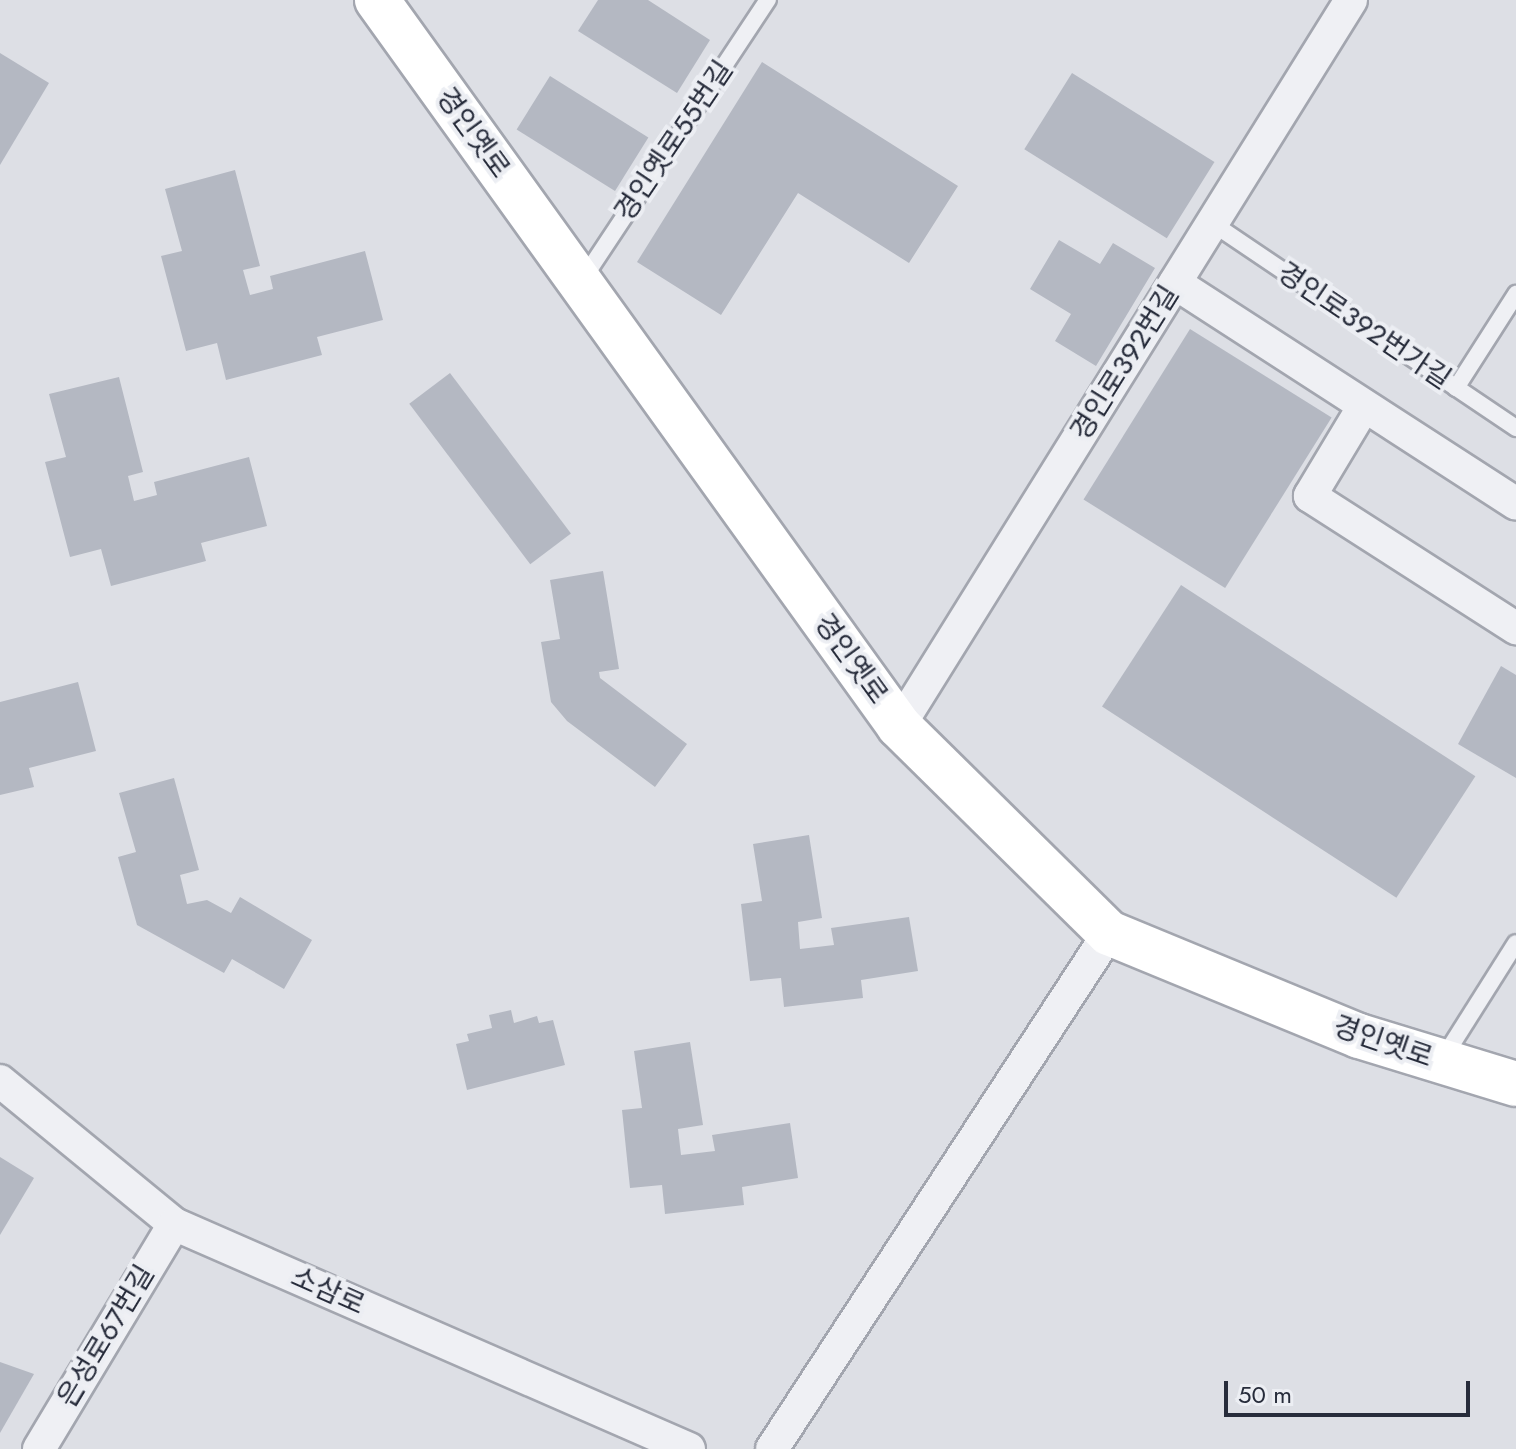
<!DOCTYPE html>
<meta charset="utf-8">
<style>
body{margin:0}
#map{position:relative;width:1516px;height:1449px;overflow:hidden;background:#dddfe5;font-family:Jost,"Noto Sans KR",sans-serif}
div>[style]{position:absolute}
.building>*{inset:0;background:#b4b8c2;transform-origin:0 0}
.roads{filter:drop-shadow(2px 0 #a3a6af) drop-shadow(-2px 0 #a3a6af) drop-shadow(0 2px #a3a6af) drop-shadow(0 -2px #a3a6af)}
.lane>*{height:16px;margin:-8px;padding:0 8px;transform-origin:8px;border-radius:8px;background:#eff0f4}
.street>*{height:32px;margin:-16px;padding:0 16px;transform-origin:16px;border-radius:16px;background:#eff0f4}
.secondary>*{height:44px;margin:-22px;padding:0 22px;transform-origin:22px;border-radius:22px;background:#fff}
span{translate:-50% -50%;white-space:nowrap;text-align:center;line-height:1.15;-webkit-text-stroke:8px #eceef3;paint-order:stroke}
.street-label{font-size:28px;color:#272c3b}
.scale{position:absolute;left:1224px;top:1381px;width:246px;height:36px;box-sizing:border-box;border:4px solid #272c3b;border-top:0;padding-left:10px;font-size:24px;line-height:28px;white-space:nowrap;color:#272c3b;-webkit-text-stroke:6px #eceef3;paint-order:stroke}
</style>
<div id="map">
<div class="building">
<i style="clip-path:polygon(598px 0,648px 0,710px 40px,677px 93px,578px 31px)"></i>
<i style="clip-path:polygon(0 53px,49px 83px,0 165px)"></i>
<i style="clip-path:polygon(762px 62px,958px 186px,909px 263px,798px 193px,721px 315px,637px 262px)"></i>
<i style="left:1072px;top:73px;width:168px;height:90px;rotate:32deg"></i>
<i style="left:550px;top:76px;width:116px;height:63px;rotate:32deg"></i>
<i style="clip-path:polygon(235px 170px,260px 266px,243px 270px,250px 295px,273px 289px,270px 276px,365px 251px,383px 320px,317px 337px,322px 355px,226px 380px,217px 343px,186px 351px,161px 256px,182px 251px,165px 189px)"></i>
<i style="clip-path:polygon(1059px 240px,1100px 264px,1113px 243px,1155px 268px,1096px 366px,1055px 341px,1071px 314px,1030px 289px)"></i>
<i style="left:1190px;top:329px;width:167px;height:201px;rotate:32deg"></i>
<i style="left:450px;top:373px;width:201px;height:51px;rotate:53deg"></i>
<i style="clip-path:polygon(119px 377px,143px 472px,128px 476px,134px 501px,157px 495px,154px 482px,249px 457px,267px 526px,201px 543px,206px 561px,111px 586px,101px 549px,70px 557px,45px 462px,66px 457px,49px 394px)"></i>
<i style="clip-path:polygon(603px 571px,619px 669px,599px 672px,600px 678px,687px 744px,655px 787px,567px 721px,551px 702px,541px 642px,560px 639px,550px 580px)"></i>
<i style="left:1181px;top:585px;width:351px;height:145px;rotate:33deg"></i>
<i style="clip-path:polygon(1501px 666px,1516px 675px,1516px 778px,1458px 744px)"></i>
<i style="clip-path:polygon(78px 682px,96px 751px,29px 768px,34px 787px,0 795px,0 702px)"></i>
<i style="clip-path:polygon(174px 778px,199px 870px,180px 875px,187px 904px,207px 900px,231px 913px,240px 897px,312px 940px,284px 989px,232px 959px,224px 973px,137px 925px,118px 857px,136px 852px,119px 793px)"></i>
<i style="clip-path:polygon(809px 835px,822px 918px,798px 922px,800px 949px,834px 945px,831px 928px,909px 917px,918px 971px,861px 980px,863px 998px,784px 1007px,781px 978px,750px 981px,741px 904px,762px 901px,753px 844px)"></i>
<i style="clip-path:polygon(511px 1010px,514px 1023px,537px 1016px,539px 1023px,553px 1020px,565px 1065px,467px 1090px,456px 1044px,469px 1041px,467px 1034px,492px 1028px,489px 1015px)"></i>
<i style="clip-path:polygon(690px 1042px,703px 1125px,678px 1129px,681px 1155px,715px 1151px,712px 1135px,790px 1123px,798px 1178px,742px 1187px,744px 1205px,665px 1214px,662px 1185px,630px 1188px,622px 1110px,642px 1108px,634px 1051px)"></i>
<i style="clip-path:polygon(0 1157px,34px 1178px,0 1235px)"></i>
<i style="clip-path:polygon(0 1362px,34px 1374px,0 1433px)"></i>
</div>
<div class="roads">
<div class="lane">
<i style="left:1212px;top:223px;width:367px;rotate:34deg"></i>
<i style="left:583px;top:279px;width:335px;rotate:-56.5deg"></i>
<i style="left:1456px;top:388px;width:112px;rotate:-57.4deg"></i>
<i style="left:1442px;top:1060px;width:138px;rotate:-57.7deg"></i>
</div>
<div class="street">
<i style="left:1175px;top:283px;width:406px;rotate:32.9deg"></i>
<i style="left:1364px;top:406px;width:105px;rotate:121deg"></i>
<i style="left:1310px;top:496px;width:245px;rotate:32.7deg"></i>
<i style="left:899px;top:726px;width:855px;rotate:-58.09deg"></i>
<i style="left:0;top:1081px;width:225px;rotate:39.4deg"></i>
<i style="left:174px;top:1224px;width:562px;rotate:23.6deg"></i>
<i style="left:39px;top:1449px;width:262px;rotate:-59deg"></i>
<i style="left:772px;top:1449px;width:616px;rotate:-56.85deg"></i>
</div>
<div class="secondary">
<i style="left:377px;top:0;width:894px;rotate:54.28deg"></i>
<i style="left:899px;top:726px;width:295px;rotate:44.6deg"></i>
<i style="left:1109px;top:933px;width:270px;rotate:22.4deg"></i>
<i style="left:1359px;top:1036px;width:164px;rotate:17deg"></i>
</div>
</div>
<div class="street-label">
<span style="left:473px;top:133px;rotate:54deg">경인옛로</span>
<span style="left:674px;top:141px;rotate:-56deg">경인옛로55번길</span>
<span style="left:1364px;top:326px;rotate:34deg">경인로392번가길</span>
<span style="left:1125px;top:363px;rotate:-58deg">경인로392번길</span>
<span style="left:851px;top:659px;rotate:54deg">경인옛로</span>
<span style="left:1383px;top:1042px;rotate:19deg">경인옛로</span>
<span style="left:328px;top:1291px;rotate:24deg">소삼로</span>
<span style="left:106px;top:1336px;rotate:-59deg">은성로67번길</span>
</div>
<div class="scale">50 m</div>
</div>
